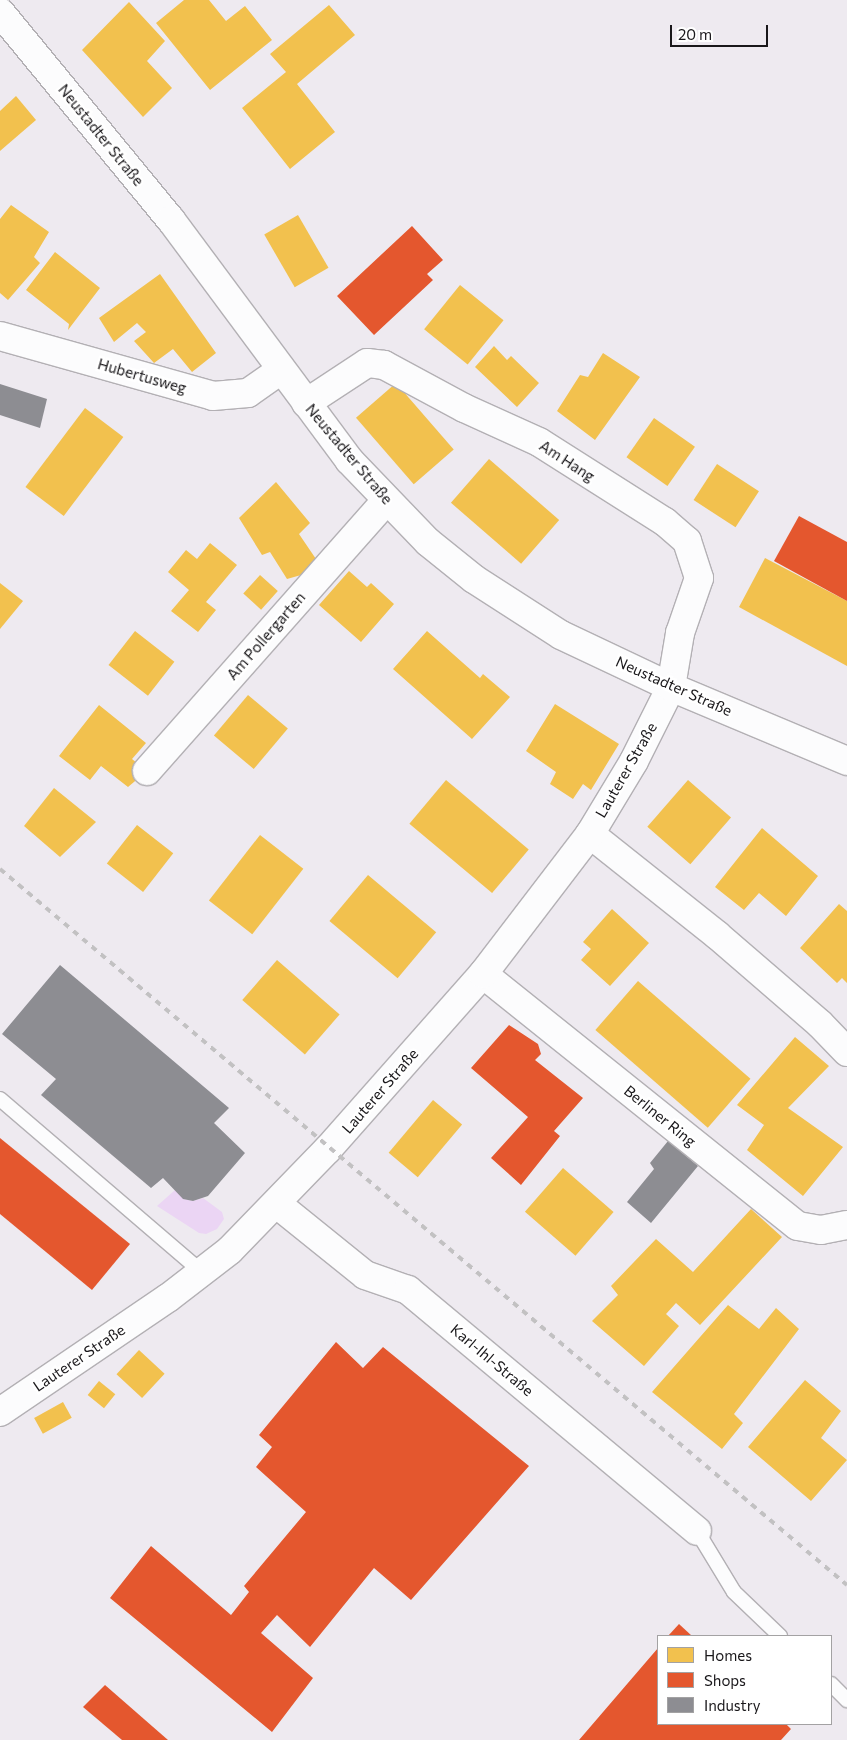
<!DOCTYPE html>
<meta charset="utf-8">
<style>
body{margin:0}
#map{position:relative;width:847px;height:1740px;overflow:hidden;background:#eeeaf0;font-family:Commissioner,sans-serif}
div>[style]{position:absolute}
.green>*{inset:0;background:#ebd5f4}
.homes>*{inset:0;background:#f2c14e;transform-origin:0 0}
.shops>*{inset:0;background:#e4572e}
.industry>*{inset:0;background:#8d8d92}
.roads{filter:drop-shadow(1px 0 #b3b0b4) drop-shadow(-1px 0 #b3b0b4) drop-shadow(0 1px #b3b0b4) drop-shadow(0 -1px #b3b0b4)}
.service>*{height:14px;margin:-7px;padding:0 7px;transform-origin:7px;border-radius:7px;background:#fcfcfd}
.minor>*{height:28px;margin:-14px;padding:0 14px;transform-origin:14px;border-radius:14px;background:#fcfcfd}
.tertiary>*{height:28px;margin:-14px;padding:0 14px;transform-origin:14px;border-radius:14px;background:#fcfcfd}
.rail>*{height:4px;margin-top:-2px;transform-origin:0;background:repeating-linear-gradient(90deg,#c2c1c2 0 6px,transparent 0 12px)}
span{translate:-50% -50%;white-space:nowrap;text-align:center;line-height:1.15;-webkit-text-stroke:5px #fff;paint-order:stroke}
.street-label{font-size:15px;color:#19171a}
.legend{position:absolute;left:657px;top:1635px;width:175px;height:90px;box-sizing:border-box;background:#fff;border:1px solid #a3a2a3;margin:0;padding:6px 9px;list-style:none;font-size:15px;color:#19171a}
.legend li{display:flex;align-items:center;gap:10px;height:25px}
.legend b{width:25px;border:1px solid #a3a2a3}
.scale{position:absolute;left:670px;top:25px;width:98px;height:22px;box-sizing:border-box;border:2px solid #19171a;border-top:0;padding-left:6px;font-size:15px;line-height:18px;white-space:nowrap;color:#19171a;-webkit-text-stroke:4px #fff;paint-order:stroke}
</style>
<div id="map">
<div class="green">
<i style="clip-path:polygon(175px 1190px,184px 1199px,193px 1201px,203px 1198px,222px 1212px,224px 1219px,217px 1229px,206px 1234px,199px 1233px,157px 1206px)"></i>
</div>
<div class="homes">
<i style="clip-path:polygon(184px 0,209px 0,226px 21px,245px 6px,272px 40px,210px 90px,156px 23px)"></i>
<i style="clip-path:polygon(129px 2px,165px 41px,147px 61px,172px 88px,143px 117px,82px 50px)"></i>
<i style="clip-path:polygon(329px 5px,355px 35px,297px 84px,335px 132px,290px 169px,242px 108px,286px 72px,270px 54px)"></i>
<i style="clip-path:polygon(16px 96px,36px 120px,0 151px,0 111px)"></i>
<i style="clip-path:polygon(11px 205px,49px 232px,34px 257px,40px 263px,8px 300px,0 293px,0 219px)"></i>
<i style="left:298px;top:215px;width:61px;height:39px;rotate:60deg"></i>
<i style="clip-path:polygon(55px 252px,100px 288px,68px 330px,69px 324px,26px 290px)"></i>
<i style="clip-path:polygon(160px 274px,216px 353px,192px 372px,173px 349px,154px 363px,134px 341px,146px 332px,137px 323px,114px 342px,99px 318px)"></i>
<i style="left:460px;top:285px;width:56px;height:57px;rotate:39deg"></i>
<i style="clip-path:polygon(494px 346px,507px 360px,511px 356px,539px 383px,517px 407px,475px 367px)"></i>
<i style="clip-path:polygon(603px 353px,640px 377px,595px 440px,557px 411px,580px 375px,588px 377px)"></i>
<i style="left:396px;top:383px;width:88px;height:53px;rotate:49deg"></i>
<i style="left:85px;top:408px;width:48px;height:99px;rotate:37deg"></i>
<i style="left:654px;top:418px;width:50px;height:48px;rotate:35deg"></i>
<i style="left:489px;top:459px;width:93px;height:58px;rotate:41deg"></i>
<i style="left:717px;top:464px;width:50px;height:43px;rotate:33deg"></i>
<i style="clip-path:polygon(276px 482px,310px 523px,299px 534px,316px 559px,308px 573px,287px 579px,270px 552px,262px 555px,239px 518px)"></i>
<i style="clip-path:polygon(210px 543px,237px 565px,206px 602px,216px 610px,198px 632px,171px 611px,189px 590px,168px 572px,186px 550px,197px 559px)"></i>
<i style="clip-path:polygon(765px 558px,847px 601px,847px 666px,739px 607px)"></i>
<i style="clip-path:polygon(349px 571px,367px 587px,371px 583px,394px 604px,361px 642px,319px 605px)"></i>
<i style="left:260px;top:575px;width:24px;height:25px;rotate:42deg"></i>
<i style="clip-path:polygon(0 583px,23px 601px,0 629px)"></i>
<i style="left:135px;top:631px;width:50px;height:43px;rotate:38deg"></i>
<i style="clip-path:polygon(427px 631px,480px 678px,483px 674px,510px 697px,472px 739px,393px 669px)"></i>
<i style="left:248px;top:695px;width:52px;height:53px;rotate:40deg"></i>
<i style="clip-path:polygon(555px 704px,619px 744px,591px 790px,583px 784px,573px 799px,550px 784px,556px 772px,526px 751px)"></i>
<i style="clip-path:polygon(99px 705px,146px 743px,132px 759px,147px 771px,128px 787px,101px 766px,90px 780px,59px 756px)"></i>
<i style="left:446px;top:780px;width:108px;height:57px;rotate:40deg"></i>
<i style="left:688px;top:780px;width:57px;height:62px;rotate:41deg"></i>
<i style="clip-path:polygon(54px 788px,96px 822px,60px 857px,24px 826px)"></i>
<i style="left:137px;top:825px;width:46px;height:49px;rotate:38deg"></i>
<i style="clip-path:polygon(762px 828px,818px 876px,786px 916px,759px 893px,744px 910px,715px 887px)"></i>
<i style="left:260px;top:835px;width:55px;height:83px;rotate:38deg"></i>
<i style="left:368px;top:875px;width:89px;height:60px;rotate:40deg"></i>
<i style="clip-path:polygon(839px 904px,847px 911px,847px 983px,842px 978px,837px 983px,800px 948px)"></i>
<i style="clip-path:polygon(612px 909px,649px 943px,610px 986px,581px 960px,591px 949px,583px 942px)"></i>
<i style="left:277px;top:960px;width:83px;height:53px;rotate:41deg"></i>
<i style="left:638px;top:981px;width:149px;height:65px;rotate:41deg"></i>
<i style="clip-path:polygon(795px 1037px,829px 1066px,788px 1108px,843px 1147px,803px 1196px,747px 1150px,764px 1125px,737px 1105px)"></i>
<i style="left:433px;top:1100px;width:38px;height:69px;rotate:40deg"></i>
<i style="left:563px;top:1168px;width:67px;height:58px;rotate:41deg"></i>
<i style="clip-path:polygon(751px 1209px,782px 1237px,700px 1325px,676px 1303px,666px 1314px,679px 1326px,644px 1366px,592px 1321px,618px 1295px,611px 1286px,656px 1239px,693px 1272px)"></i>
<i style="clip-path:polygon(728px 1305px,759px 1329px,776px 1308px,799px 1329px,734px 1414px,743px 1423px,722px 1449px,652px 1392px)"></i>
<i style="left:139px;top:1350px;width:35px;height:33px;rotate:43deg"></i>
<i style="clip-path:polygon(805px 1380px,841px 1411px,821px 1438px,847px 1460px,811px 1501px,748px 1447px)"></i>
<i style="left:99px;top:1381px;width:21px;height:18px;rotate:39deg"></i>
<i style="left:63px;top:1402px;width:18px;height:33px;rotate:61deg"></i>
</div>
<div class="shops">
<i style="clip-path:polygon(412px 226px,443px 260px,427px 274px,433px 280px,374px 335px,337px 296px)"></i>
<i style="clip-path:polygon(799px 516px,847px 542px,847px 601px,774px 561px)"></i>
<i style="clip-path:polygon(509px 1025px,538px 1044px,541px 1054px,535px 1060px,583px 1098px,554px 1131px,560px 1136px,521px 1185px,491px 1158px,528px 1117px,471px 1068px)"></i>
<i style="clip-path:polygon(0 1138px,130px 1244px,92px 1290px,0 1214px)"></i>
<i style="clip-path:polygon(336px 1342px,363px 1368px,383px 1347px,529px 1466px,411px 1600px,374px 1568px,310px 1647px,277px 1615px,261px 1633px,313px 1678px,272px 1732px,110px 1598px,151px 1546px,231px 1615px,249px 1592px,244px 1586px,306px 1512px,256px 1467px,272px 1447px,259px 1435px)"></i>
<i style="clip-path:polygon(679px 1624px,692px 1636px,668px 1636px)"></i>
<i style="clip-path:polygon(658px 1648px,658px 1724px,786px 1724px,791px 1729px,781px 1740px,579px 1740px)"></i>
<i style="clip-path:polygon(105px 1685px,168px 1740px,122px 1740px,83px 1707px)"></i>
</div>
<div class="industry">
<i style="clip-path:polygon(0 384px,47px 399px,40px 428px,0 415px)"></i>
<i style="clip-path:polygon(60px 965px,229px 1108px,214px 1123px,245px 1153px,208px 1196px,193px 1201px,183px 1199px,163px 1178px,151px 1188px,41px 1095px,56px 1079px,2px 1034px)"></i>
<i style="clip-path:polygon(668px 1141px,698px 1166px,651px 1223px,627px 1202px,654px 1169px,650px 1163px)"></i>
</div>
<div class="roads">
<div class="service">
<i style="left:0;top:1099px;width:266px;rotate:40.6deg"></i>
<i style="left:697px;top:1531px;width:71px;rotate:58.8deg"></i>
<i style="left:734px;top:1592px;width:64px;rotate:43.7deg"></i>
<i style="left:831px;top:1684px;width:23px;rotate:45deg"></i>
</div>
<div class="minor">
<i style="left:0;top:336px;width:221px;rotate:15.7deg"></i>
<i style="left:213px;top:396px;width:35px;rotate:-5deg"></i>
<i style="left:248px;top:393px;width:39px;rotate:-35deg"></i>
<i style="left:147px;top:771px;width:361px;rotate:-48.5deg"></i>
<i style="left:590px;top:834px;width:162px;rotate:38.5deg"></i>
<i style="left:717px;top:935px;width:136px;rotate:40.8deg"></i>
<i style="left:820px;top:1024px;width:39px;rotate:46deg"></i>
<i style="left:483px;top:974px;width:403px;rotate:38.7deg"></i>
<i style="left:798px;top:1226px;width:23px;rotate:10deg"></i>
<i style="left:821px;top:1230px;width:26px;rotate:-11deg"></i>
<i style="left:277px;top:1204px;width:113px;rotate:38.9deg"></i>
<i style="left:365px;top:1275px;width:46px;rotate:19.2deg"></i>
<i style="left:408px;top:1290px;width:376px;rotate:39.8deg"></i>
<i style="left:0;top:1412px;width:203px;rotate:-34.2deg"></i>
<i style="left:168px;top:1298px;width:78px;rotate:-37.7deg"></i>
<i style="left:230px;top:1250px;width:141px;rotate:-45.9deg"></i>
<i style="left:328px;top:1149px;width:234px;rotate:-48.5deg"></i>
<i style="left:483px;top:974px;width:176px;rotate:-52.6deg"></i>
<i style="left:590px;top:834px;width:85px;rotate:-58.9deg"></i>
<i style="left:634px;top:761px;width:83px;rotate:-63.4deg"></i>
<i style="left:671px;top:687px;width:55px;rotate:-80.5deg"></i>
<i style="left:680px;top:633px;width:58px;rotate:-70.9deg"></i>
<i style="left:699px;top:578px;width:39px;rotate:-108deg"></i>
<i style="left:687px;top:541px;width:29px;rotate:-139deg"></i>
<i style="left:665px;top:522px;width:149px;rotate:-147.6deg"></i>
<i style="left:539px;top:442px;width:82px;rotate:-155.6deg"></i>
<i style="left:464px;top:408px;width:91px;rotate:-151.7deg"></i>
<i style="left:384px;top:365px;width:17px;rotate:-173deg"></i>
<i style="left:367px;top:363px;width:73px;rotate:146.7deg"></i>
</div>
<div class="tertiary">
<i style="left:0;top:12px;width:269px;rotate:50.6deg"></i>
<i style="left:171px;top:220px;width:299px;rotate:53.4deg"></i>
<i style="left:349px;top:460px;width:114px;rotate:46.1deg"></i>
<i style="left:428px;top:542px;width:59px;rotate:38.8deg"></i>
<i style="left:474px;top:579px;width:103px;rotate:32.8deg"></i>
<i style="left:561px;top:635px;width:122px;rotate:25.3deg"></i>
<i style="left:671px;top:687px;width:191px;rotate:22.8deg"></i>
</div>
</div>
<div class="rail">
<i style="left:0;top:869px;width:1109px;rotate:40.21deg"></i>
</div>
<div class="street-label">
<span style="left:101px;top:135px;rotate:51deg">Neustadter Straße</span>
<span style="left:142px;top:376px;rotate:16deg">Hubertusweg</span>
<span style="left:349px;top:454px;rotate:50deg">Neustadter Straße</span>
<span style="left:567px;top:461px;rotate:33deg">Am Hang</span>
<span style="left:266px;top:636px;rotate:-49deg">Am Pollergarten</span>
<span style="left:674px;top:686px;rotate:24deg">Neustadter Straße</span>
<span style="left:626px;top:770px;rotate:-60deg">Lauterer Straße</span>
<span style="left:380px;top:1091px;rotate:-49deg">Lauterer Straße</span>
<span style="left:660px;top:1116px;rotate:39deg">Berliner Ring</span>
<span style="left:79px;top:1358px;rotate:-34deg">Lauterer Straße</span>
<span style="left:492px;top:1360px;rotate:40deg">Karl-Ihl-Straße</span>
</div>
<ul class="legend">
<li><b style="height:14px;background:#f2c14e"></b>Homes</li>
<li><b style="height:14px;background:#e4572e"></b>Shops</li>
<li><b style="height:14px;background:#8d8d92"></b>Industry</li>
</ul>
<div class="scale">20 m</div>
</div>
